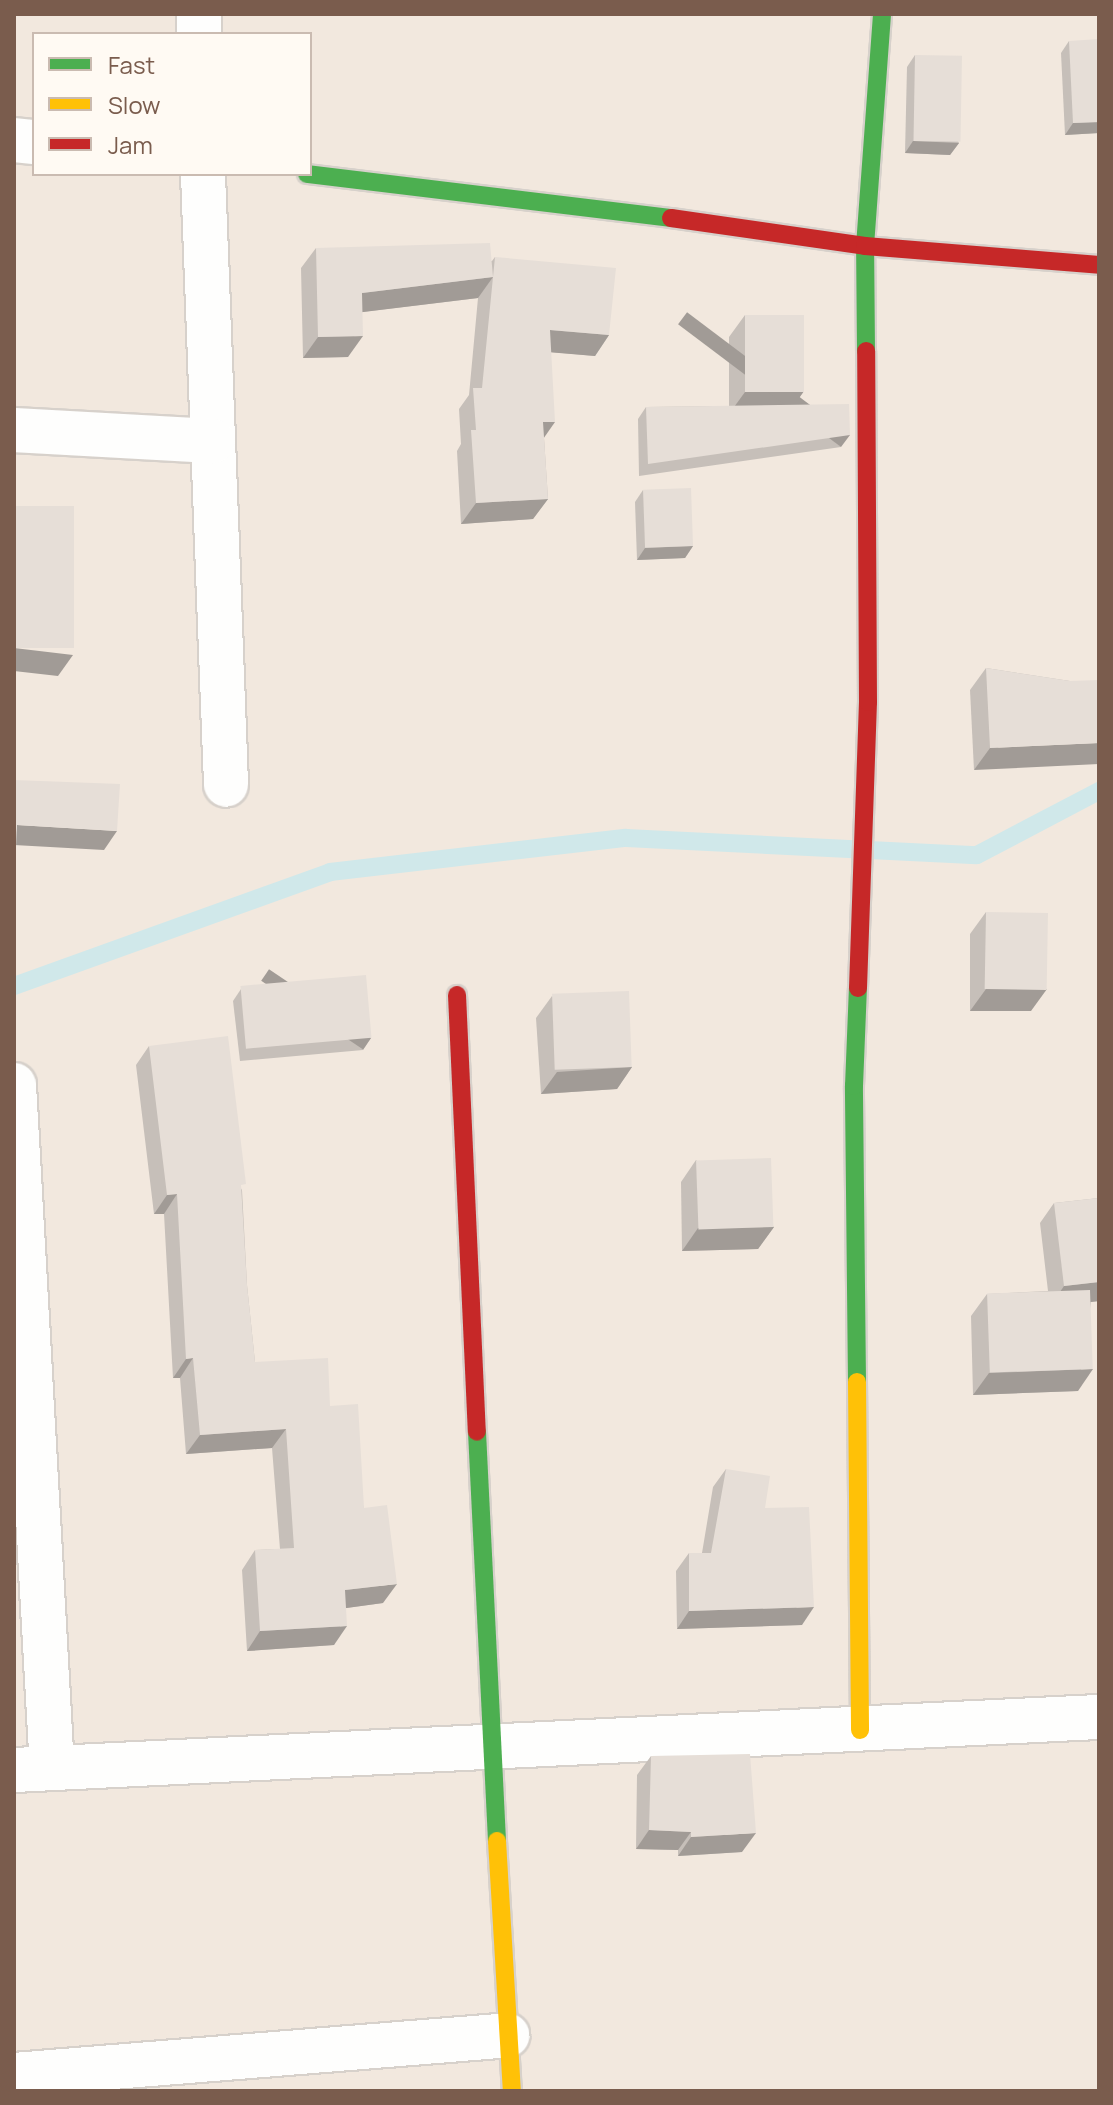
<!DOCTYPE html>
<style>
body{margin:0}
#map{position:relative;width:1113px;height:2105px;overflow:hidden;background:#f9f5f0;font-family:Manrope,sans-serif}
div>[style]{position:absolute}
.residential>*{inset:0;background:#f2e8de}
.stream>*{height:18px;margin:-9px;padding:0 9px;transform-origin:9px;border-radius:9px;background:#d0e8ea}
.roads{filter:drop-shadow(2px 0 #d7d1cb) drop-shadow(-2px 0 #d7d1cb) drop-shadow(0 2px #d7d1cb) drop-shadow(0 -2px #d7d1cb)}
.street>*{height:44px;margin:-22px;padding:0 22px;transform-origin:22px;border-radius:22px;background:#fefefd}
.fast>*{height:18px;margin:-9px;padding:0 9px;transform-origin:9px;border-radius:9px;background:#4caf50}
.slow>*{height:18px;margin:-9px;padding:0 9px;transform-origin:9px;border-radius:9px;background:#ffc107}
.jam>*{height:18px;margin:-9px;padding:0 9px;transform-origin:9px;border-radius:9px;background:#c62828}
.wall>*{inset:0;background:#c6bfb9}
.shaded-wall>*{inset:0;background:#a19b96;transform-origin:0 0}
.building>*{inset:0;background:#e6ded7;transform-origin:0 0}
span{translate:-50% -50%;white-space:nowrap;text-align:center;line-height:1.15;-webkit-text-stroke:7px #fffaf3;paint-order:stroke}
.frame{position:absolute;inset:0;border:16px solid #7a5c4d;pointer-events:none}
.legend{position:absolute;left:32px;top:32px;width:280px;height:144px;box-sizing:border-box;background:#fffaf3;border:2px solid #cabbb1;margin:0;padding:10px 14px;list-style:none;font-size:24px;color:#7a5c4d}
.legend li{display:flex;align-items:center;gap:16px;height:40px}
.legend b{width:40px;border:2px solid #cabbb1}
</style>
<div id="map">
<div class="residential">
<i style="clip-path:polygon(evenodd,14px 14px,1099px 14px,1099px 2091px,14px 2091px,14px 14px,34px 34px,310px 34px,310px 174px,34px 174px,34px 34px)"></i>
</div>
<div class="stream">
<i style="left:14px;top:986px;width:336px;rotate:-19.8deg"></i>
<i style="left:330px;top:872px;width:298px;rotate:-6.6deg"></i>
<i style="left:626px;top:838px;width:351px;rotate:2.8deg"></i>
<i style="left:977px;top:855px;width:138px;rotate:-27.7deg"></i>
</div>
<div class="roads">
<div class="street">
<i style="left:199px;top:14px;width:20px;rotate:90deg"></i>
<i style="left:14px;top:140px;width:20px;rotate:6deg"></i>
<i style="left:203px;top:174px;width:611px;rotate:87.84deg"></i>
<i style="left:14px;top:430px;width:199px;rotate:3.2deg"></i>
<i style="left:14px;top:1085px;width:684px;rotate:86.82deg"></i>
<i style="left:14px;top:1770px;width:1086px;rotate:-2.8deg"></i>
<i style="left:14px;top:2075px;width:495px;rotate:-4.6deg"></i>
</div>
<div class="fast">
<i style="left:307px;top:174px;width:367px;rotate:6.9deg"></i>
<i style="left:866px;top:351px;width:105px;rotate:-90.5deg"></i>
<i style="left:865px;top:246px;width:233px;rotate:-85.8deg"></i>
<i style="left:857px;top:1382px;width:296px;rotate:-90.6deg"></i>
<i style="left:854px;top:1086px;width:98px;rotate:-87.7deg"></i>
<i style="left:477px;top:1432px;width:409px;rotate:87.2deg"></i>
</div>
<div class="slow">
<i style="left:857px;top:1382px;width:348px;rotate:89.5deg"></i>
<i style="left:497px;top:1841px;width:250px;rotate:86.6deg"></i>
</div>
<div class="jam">
<i style="left:671px;top:218px;width:196px;rotate:8.2deg"></i>
<i style="left:865px;top:246px;width:235px;rotate:4.6deg"></i>
<i style="left:858px;top:988px;width:286px;rotate:-88deg"></i>
<i style="left:868px;top:702px;width:351px;rotate:-90.3deg"></i>
<i style="left:457px;top:995px;width:437px;rotate:87.4deg"></i>
</div>
</div>
<div class="wall">
<i style="clip-path:polygon(1069px 41px,1099px 133px,1065px 135px,1061px 53px)"></i>
<i style="clip-path:polygon(915px 55px,959px 143px,950px 155px,905px 153px,907px 67px)"></i>
<i style="clip-path:polygon(316px 248px,492px 261px,495px 257px,609px 335px,595px 356px,551px 352px,544px 438px,548px 499px,533px 519px,461px 524px,457px 451px,461px 444px,459px 409px,469px 395px,478px 298px,362px 312px,348px 357px,303px 358px,301px 268px)"></i>
<i style="clip-path:polygon(745px 315px,804px 391px,794px 405px,841px 447px,639px 476px,638px 419px,646px 407px,729px 406px,729px 337px)"></i>
<i style="clip-path:polygon(643px 490px,693px 546px,685px 558px,637px 560px,635px 502px)"></i>
<i style="clip-path:polygon(986px 668px,1070px 681px,974px 770px,970px 690px)"></i>
<i style="clip-path:polygon(986px 912px,1031px 1011px,970px 1011px,970px 934px)"></i>
<i style="clip-path:polygon(241px 989px,371px 1038px,363px 1050px,240px 1061px,233px 1001px)"></i>
<i style="clip-path:polygon(552px 996px,632px 1067px,617px 1089px,541px 1094px,536px 1018px)"></i>
<i style="clip-path:polygon(149px 1046px,242px 1190px,247px 1285px,255px 1362px,330px 1406px,364px 1508px,383px 1603px,346px 1608px,334px 1645px,247px 1651px,242px 1570px,255px 1550px,280px 1549px,272px 1448px,186px 1454px,180px 1378px,173px 1378px,164px 1214px,154px 1214px,136px 1065px)"></i>
<i style="clip-path:polygon(696px 1160px,774px 1227px,758px 1249px,682px 1251px,681px 1182px)"></i>
<i style="clip-path:polygon(1099px 1198px,1099px 1301px,1091px 1302px,1078px 1391px,973px 1395px,971px 1316px,987px 1294px,1048px 1291px,1040px 1223px,1054px 1203px)"></i>
<i style="clip-path:polygon(726px 1469px,765px 1508px,802px 1625px,677px 1629px,676px 1571px,689px 1553px,702px 1553px,713px 1487px)"></i>
<i style="clip-path:polygon(651px 1756px,742px 1852px,678px 1856px,678px 1850px,636px 1849px,637px 1775px)"></i>
</div>
<div class="shaded-wall">
<i style="clip-path:polygon(1099px 122px,1099px 133px,1065px 135px,1073px 123px)"></i>
<i style="clip-path:polygon(913px 141px,959px 143px,950px 155px,905px 153px)"></i>
<i style="clip-path:polygon(493px 277px,478px 298px,347px 314px,362px 293px)"></i>
<i style="clip-path:polygon(550px 330px,609px 335px,595px 356px,535px 351px)"></i>
<i style="clip-path:polygon(363px 336px,348px 357px,303px 358px,318px 337px)"></i>
<i style="clip-path:polygon(804px 391px,788px 414px,729px 414px,745px 392px)"></i>
<i style="clip-path:polygon(543px 422px,555px 422px,541px 442px)"></i>
<i style="left:850px;top:435px;width:15px;height:204px;rotate:127deg"></i>
<i style="clip-path:polygon(548px 499px,533px 519px,461px 524px,476px 503px)"></i>
<i style="clip-path:polygon(693px 546px,685px 558px,637px 560px,645px 548px)"></i>
<i style="clip-path:polygon(14px 648px,73px 655px,58px 676px,14px 671px)"></i>
<i style="clip-path:polygon(1099px 743px,1099px 764px,974px 770px,990px 748px)"></i>
<i style="clip-path:polygon(17px 825px,117px 831px,104px 850px,14px 845px)"></i>
<i style="clip-path:polygon(986px 989px,1047px 989px,1031px 1011px,970px 1011px)"></i>
<i style="left:371px;top:1038px;width:14px;height:123px;rotate:124deg"></i>
<i style="clip-path:polygon(632px 1067px,617px 1089px,541px 1094px,557px 1072px)"></i>
<i style="clip-path:polygon(177px 1194px,164px 1214px,154px 1214px,167px 1195px)"></i>
<i style="clip-path:polygon(774px 1227px,758px 1249px,682px 1251px,698px 1228px)"></i>
<i style="clip-path:polygon(1099px 1282px,1099px 1301px,1050px 1307px,1064px 1286px)"></i>
<i style="clip-path:polygon(193px 1358px,180px 1378px,173px 1378px,186px 1359px)"></i>
<i style="clip-path:polygon(1093px 1369px,1078px 1391px,973px 1395px,989px 1373px)"></i>
<i style="clip-path:polygon(286px 1429px,272px 1448px,186px 1454px,200px 1435px)"></i>
<i style="clip-path:polygon(397px 1584px,383px 1603px,332px 1610px,345px 1590px)"></i>
<i style="clip-path:polygon(814px 1607px,802px 1625px,677px 1629px,689px 1611px)"></i>
<i style="clip-path:polygon(347px 1626px,334px 1645px,247px 1651px,260px 1631px)"></i>
<i style="clip-path:polygon(649px 1830px,691px 1832px,678px 1850px,636px 1849px)"></i>
<i style="clip-path:polygon(756px 1833px,742px 1852px,678px 1856px,691px 1837px)"></i>
</div>
<div class="building">
<i style="clip-path:polygon(1099px 39px,1099px 122px,1073px 123px,1069px 41px)"></i>
<i style="left:915px;top:55px;width:47px;height:86px;rotate:1deg"></i>
<i style="clip-path:polygon(490px 243px,493px 277px,495px 257px,616px 268px,609px 335px,550px 330px,555px 422px,543px 422px,548px 499px,476px 503px,471px 430px,476px 430px,473px 388px,482px 388px,493px 277px,362px 293px,363px 336px,318px 337px,316px 248px)"></i>
<i style="left:745px;top:315px;width:59px;height:77px"></i>
<i style="clip-path:polygon(849px 404px,850px 435px,648px 464px,646px 407px)"></i>
<i style="left:691px;top:488px;width:58px;height:48px;rotate:88deg"></i>
<i style="left:14px;top:506px;width:60px;height:142px"></i>
<i style="clip-path:polygon(986px 668px,1070px 681px,1099px 680px,1099px 743px,990px 748px)"></i>
<i style="clip-path:polygon(14px 780px,120px 784px,117px 831px,17px 825px,16px 847px,14px 847px)"></i>
<i style="left:986px;top:912px;width:62px;height:77px;rotate:1deg"></i>
<i style="left:366px;top:975px;width:63px;height:126px;rotate:85deg"></i>
<i style="left:629px;top:991px;width:76px;height:77px;rotate:88deg"></i>
<i style="clip-path:polygon(228px 1036px,246px 1184px,241px 1185px,247px 1285px,255px 1362px,328px 1358px,330px 1406px,358px 1404px,364px 1508px,387px 1505px,397px 1584px,345px 1590px,347px 1626px,260px 1631px,255px 1550px,294px 1548px,286px 1429px,200px 1435px,193px 1358px,186px 1359px,177px 1194px,167px 1195px,149px 1046px)"></i>
<i style="left:771px;top:1158px;width:69px;height:75px;rotate:88deg"></i>
<i style="clip-path:polygon(1099px 1198px,1099px 1282px,1064px 1286px,1054px 1203px)"></i>
<i style="left:1090px;top:1290px;width:79px;height:103px;rotate:88deg"></i>
<i style="clip-path:polygon(726px 1469px,770px 1476px,765px 1508px,809px 1507px,814px 1607px,689px 1611px,689px 1553px,711px 1553px)"></i>
<i style="clip-path:polygon(750px 1754px,756px 1833px,691px 1837px,691px 1832px,649px 1830px,651px 1756px)"></i>
</div>
<div class="frame"></div>
<ul class="legend">
<li><b style="height:10px;background:#4caf50"></b>Fast</li>
<li><b style="height:10px;background:#ffc107"></b>Slow</li>
<li><b style="height:10px;background:#c62828"></b>Jam</li>
</ul>
</div>
